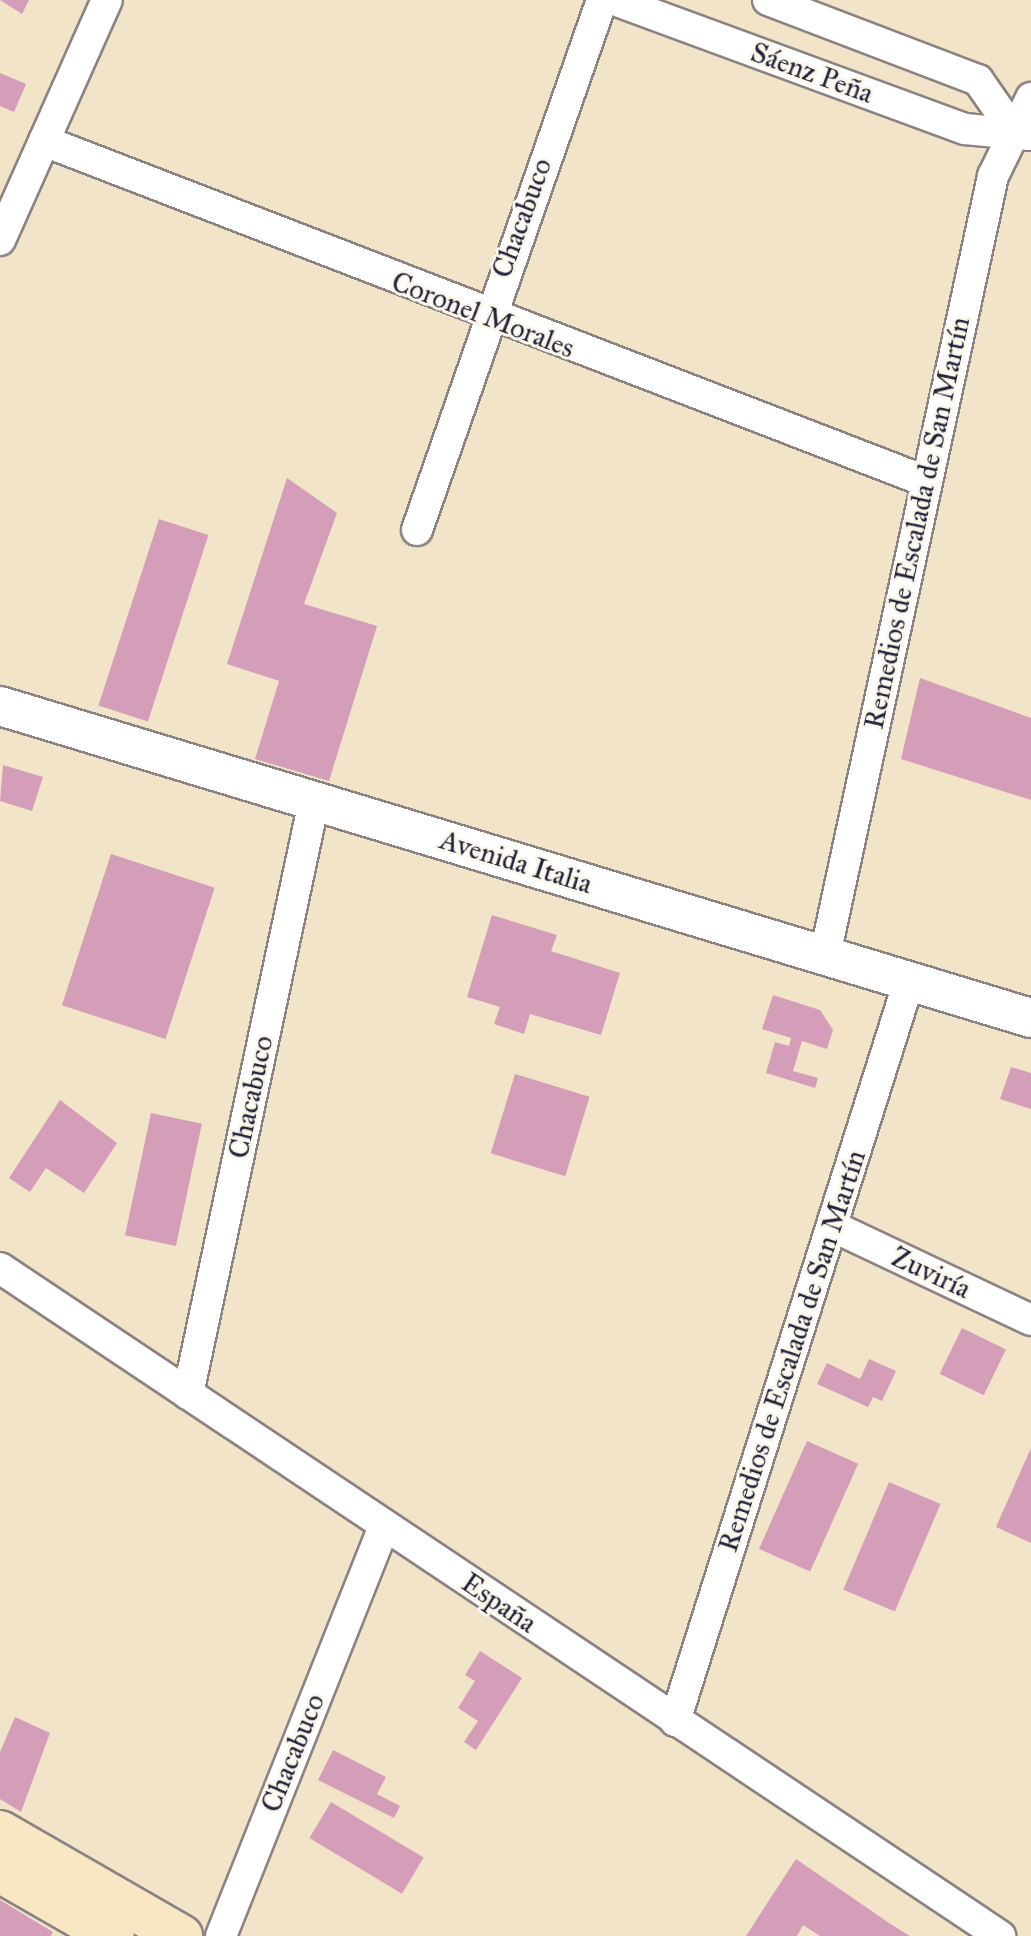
<!DOCTYPE html>
<meta charset="utf-8">
<style>
body{margin:0}
#map{position:relative;width:1031px;height:1936px;overflow:hidden;background:#f2e4c9;font-family:"IM FELL Great Primer",serif}
div>[style]{position:absolute}
.building>*{inset:0;background:#d49eb9;transform-origin:0 0}
.roads{filter:drop-shadow(2px 0 #8a8382) drop-shadow(-2px 0 #8a8382) drop-shadow(0 2px #8a8382) drop-shadow(0 -2px #8a8382)}
.minor>*{height:30px;margin:-15px;padding:0 15px;transform-origin:15px;border-radius:15px;background:#fff}
.tertiary>*{height:38px;margin:-19px;padding:0 19px;transform-origin:19px;border-radius:19px;background:#fff}
.secondary>*{height:42px;margin:-21px;padding:0 21px;transform-origin:21px;border-radius:21px;background:#f9e7c3}
span{translate:-50% -50%;white-space:nowrap;text-align:center;line-height:1.15;-webkit-text-stroke:6px #fbf7ec;paint-order:stroke}
.street-label{font-size:28px;color:#22223b}
</style>
<div id="map">
<div class="building">
<i style="clip-path:polygon(0 0,29px 0,22px 14px)"></i>
<i style="clip-path:polygon(0 73px,26px 84px,14px 112px,0 106px)"></i>
<i style="clip-path:polygon(287px 478px,337px 513px,304px 604px,377px 626px,329px 781px,255px 759px,279px 681px,227px 664px)"></i>
<i style="left:159px;top:519px;width:52px;height:196px;rotate:18deg"></i>
<i style="clip-path:polygon(920px 678px,1031px 718px,1031px 800px,901px 759px)"></i>
<i style="clip-path:polygon(3px 765px,43px 777px,32px 811px,0 801px)"></i>
<i style="left:111px;top:854px;width:109px;height:159px;rotate:18deg"></i>
<i style="clip-path:polygon(492px 915px,557px 935px,551px 951px,620px 973px,601px 1035px,530px 1014px,524px 1034px,494px 1024px,500px 1007px,467px 997px)"></i>
<i style="clip-path:polygon(773px 995px,820px 1010px,833px 1030px,827px 1049px,802px 1041px,793px 1071px,818px 1078px,815px 1088px,766px 1073px,775px 1042px,789px 1046px,791px 1038px,762px 1029px)"></i>
<i style="clip-path:polygon(1011px 1067px,1031px 1073px,1031px 1109px,1000px 1099px)"></i>
<i style="left:515px;top:1074px;width:78px;height:83px;rotate:17deg"></i>
<i style="clip-path:polygon(60px 1100px,117px 1143px,84px 1193px,46px 1168px,30px 1192px,9px 1178px)"></i>
<i style="left:151px;top:1113px;width:52px;height:125px;rotate:12deg"></i>
<i style="left:962px;top:1328px;width:49px;height:51px;rotate:26deg"></i>
<i style="clip-path:polygon(869px 1359px,896px 1371px,882px 1401px,873px 1397px,868px 1407px,817px 1384px,827px 1363px,860px 1379px)"></i>
<i style="left:807px;top:1441px;width:56px;height:118px;rotate:24deg"></i>
<i style="clip-path:polygon(1031px 1448px,1031px 1543px,996px 1527px)"></i>
<i style="left:889px;top:1482px;width:56px;height:117px;rotate:23deg"></i>
<i style="clip-path:polygon(480px 1651px,522px 1678px,476px 1750px,464px 1742px,478px 1721px,458px 1708px,475px 1681px,465px 1675px)"></i>
<i style="clip-path:polygon(15px 1717px,50px 1733px,21px 1812px,0 1799px,0 1752px)"></i>
<i style="clip-path:polygon(333px 1750px,386px 1777px,377px 1794px,400px 1806px,394px 1818px,318px 1780px)"></i>
<i style="left:331px;top:1802px;width:108px;height:42px;rotate:31deg"></i>
<i style="clip-path:polygon(796px 1859px,889px 1923px,910px 1936px,820px 1936px,803px 1925px,797px 1936px,746px 1936px)"></i>
<i style="clip-path:polygon(0 1900px,53px 1932px,51px 1936px,0 1936px)"></i>
</div>
<div class="roads">
<div class="minor">
<i style="left:614px;top:0;width:374px;rotate:20.2deg"></i>
<i style="left:965px;top:129px;width:64px;rotate:5.4deg"></i>
<i style="left:768px;top:0;width:225px;rotate:20.9deg"></i>
<i style="left:978px;top:80px;width:60px;rotate:55.2deg"></i>
<i style="left:44px;top:141px;width:944px;rotate:21.1deg"></i>
<i style="left:0;top:240px;width:263px;rotate:-66deg"></i>
<i style="left:417px;top:530px;width:561px;rotate:-70.76deg"></i>
<i style="left:825px;top:955px;width:797px;rotate:-77.83deg"></i>
<i style="left:993px;top:176px;width:87px;rotate:-64deg"></i>
<i style="left:832px;top:1226px;width:220px;rotate:25.3deg"></i>
<i style="left:0;top:1268px;width:1203px;rotate:33.74deg"></i>
<i style="left:188px;top:1394px;width:606px;rotate:-78deg"></i>
<i style="left:675px;top:1721px;width:776px;rotate:-72.45deg"></i>
<i style="left:221px;top:1936px;width:441px;rotate:-68.3deg"></i>
</div>
<div class="tertiary">
<i style="left:0;top:706px;width:1077px;rotate:16.84deg"></i>
</div>
<div class="secondary">
<i style="left:0;top:1832px;width:209px;rotate:29.9deg"></i>
<i style="left:0;top:1871px;width:130px;rotate:29.9deg"></i>
</div>
</div>
<div class="street-label">
<span style="left:812px;top:73px;rotate:20deg">Sáenz Peña</span>
<span style="left:522px;top:218px;rotate:-70deg">Chacabuco</span>
<span style="left:483px;top:315px;rotate:21deg">Coronel Morales</span>
<span style="left:917px;top:523px;rotate:-78deg">Remedios de Escalada de San Martín</span>
<span style="left:516px;top:862px;rotate:17deg">Avenida Italia</span>
<span style="left:251px;top:1097px;rotate:-78deg">Chacabuco</span>
<span style="left:931px;top:1273px;rotate:25deg">Zuviría</span>
<span style="left:792px;top:1351px;rotate:-72deg">Remedios de Escalada de San Martín</span>
<span style="left:499px;top:1603px;rotate:34deg">España</span>
<span style="left:293px;top:1753px;rotate:-68deg">Chacabuco</span>
</div>
</div>
